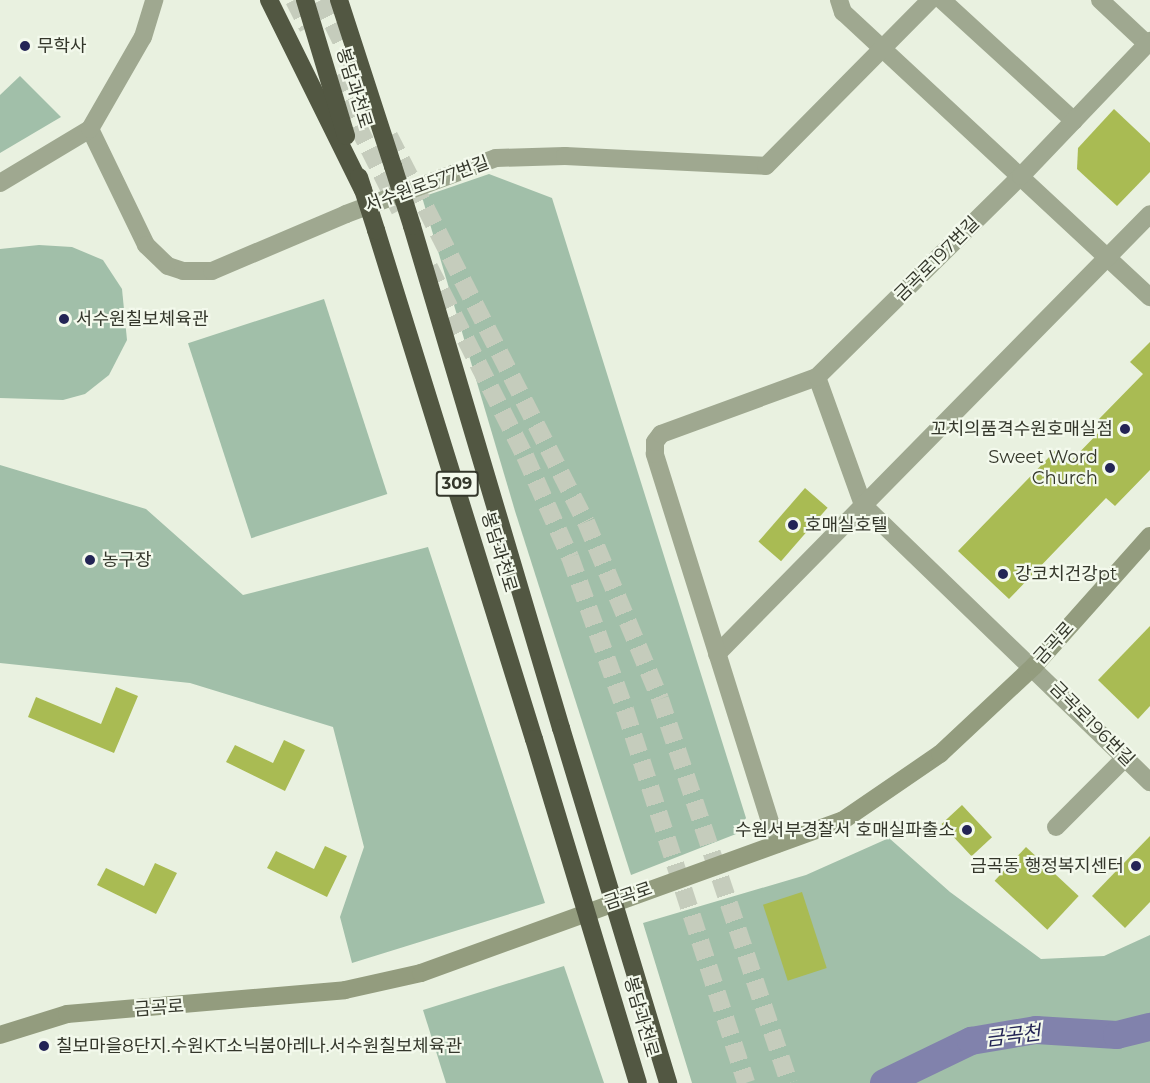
<!DOCTYPE html>
<meta charset="utf-8">
<style>
body{margin:0}
#map{position:relative;width:1150px;height:1083px;overflow:hidden;background:#e9f1e0;font-family:Montserrat,"Noto Sans KR",sans-serif}
div>[style]{position:absolute}
.green>*{inset:0;background:#a1bfa9;transform-origin:0 0}
.river>*{height:28px;margin:-14px;padding:0 14px;transform-origin:14px;border-radius:14px;background:#8182ac}
.building>*{inset:0;background:#a9bb53;transform-origin:0 0}
.highway-tunnel>*{height:18px;margin-top:-9px;transform-origin:0;background:repeating-linear-gradient(90deg,#c5ccbc 0 18px,transparent 0 27px)}
.street>*{height:18px;margin:-9px;padding:0 9px;transform-origin:9px;border-radius:9px;background:#9fa890}
.secondary>*{height:18px;margin:-9px;padding:0 9px;transform-origin:9px;border-radius:9px;background:#939c7e}
.highway>*{height:18px;margin:-9px;padding:0 9px;transform-origin:9px;border-radius:9px;background:#525742}
.highway-bridge>*{height:18px;margin:-9px;padding:0 9px;transform-origin:9px;border-radius:9px;background:#525742}
.dots>*{width:16px;height:16px;translate:-50% -50%;box-sizing:border-box;border:3px solid #f3f9ec;border-radius:50%}
span{translate:-50% -50%;white-space:nowrap;text-align:center;line-height:1.15;-webkit-text-stroke:4.5px #f3f9ec;paint-order:stroke}
.shield-label span{padding:2px 4px;background:#f3f9ec;border:2px solid;border-radius:4px;-webkit-text-stroke-width:0}
.shield-label{font-size:16px;color:#34372b;font-weight:700}
.poi-label{font-size:18px;color:#34372b}
.left{translate:0 -50%;text-align:left}
.right{translate:-100% -50%;text-align:right}
.street-label{font-size:18px;color:#34372b}
.water-label{font-size:20px;color:#232455;font-style:italic}
</style>
<div id="map">
<div class="green">
<i style="clip-path:polygon(20px 76px,61px 117px,0 153px,0 95px)"></i>
<i style="clip-path:polygon(489px 174px,552px 198px,746px 818px,736px 834px,631px 875px,515px 511px,422px 197px)"></i>
<i style="clip-path:polygon(39px 245px,72px 247px,103px 260px,122px 289px,127px 340px,109px 375px,85px 394px,63px 400px,0 398px,0 249px)"></i>
<i style="left:324px;top:299px;width:205px;height:143px;rotate:72deg"></i>
<i style="clip-path:polygon(0 465px,146px 509px,243px 595px,428px 547px,545px 903px,352px 963px,340px 917px,364px 847px,333px 727px,190px 683px,0 663px)"></i>
<i style="clip-path:polygon(889px 838px,950px 892px,1041px 959px,1104px 956px,1150px 935px,1150px 1083px,692px 1083px,643px 923px,806px 875px)"></i>
<i style="clip-path:polygon(564px 966px,604px 1083px,446px 1083px,423px 1010px)"></i>
</div>
<div class="river">
<i style="left:884px;top:1083px;width:97px;rotate:-25.8deg"></i>
<i style="left:971px;top:1041px;width:66px;rotate:-9.6deg"></i>
<i style="left:1036px;top:1030px;width:81px;rotate:3.5deg"></i>
<i style="left:1117px;top:1035px;width:34px;rotate:-14deg"></i>
</div>
<div class="building">
<i style="clip-path:polygon(1114px 109px,1150px 143px,1150px 172px,1117px 206px,1077px 169px,1078px 148px)"></i>
<i style="clip-path:polygon(1150px 342px,1150px 470px,1115px 506px,1106px 498px,1009px 599px,958px 551px,1055px 451px,1068px 464px,1106px 425px,1099px 419px,1143px 374px,1130px 362px)"></i>
<i style="left:805px;top:488px;width:30px;height:71px;rotate:41deg"></i>
<i style="clip-path:polygon(1150px 626px,1150px 706px,1138px 719px,1098px 680px)"></i>
<i style="clip-path:polygon(116px 687px,138px 696px,114px 753px,28px 717px,36px 697px,101px 724px)"></i>
<i style="clip-path:polygon(284px 740px,305px 750px,285px 791px,226px 762px,235px 745px,273px 763px)"></i>
<i style="left:962px;top:805px;width:44px;height:28px;rotate:47deg"></i>
<i style="clip-path:polygon(1150px 836px,1150px 902px,1125px 928px,1092px 896px)"></i>
<i style="clip-path:polygon(325px 846px,347px 856px,327px 897px,267px 868px,276px 851px,314px 869px)"></i>
<i style="left:1026px;top:847px;width:72px;height:46px;rotate:43deg"></i>
<i style="clip-path:polygon(155px 863px,177px 873px,156px 914px,97px 885px,106px 868px,144px 886px)"></i>
<i style="left:802px;top:892px;width:80px;height:41px;rotate:72deg"></i>
</div>
<div class="highway-tunnel">
<i style="left:294px;top:0;width:31px;rotate:63deg"></i>
<i style="left:321px;top:0;width:79px;rotate:63.8deg"></i>
<i style="left:333px;top:77px;width:149px;rotate:63.3deg"></i>
<i style="left:389px;top:136px;width:433px;rotate:63deg"></i>
<i style="left:586px;top:522px;width:192px;rotate:67.3deg"></i>
<i style="left:660px;top:699px;width:405px;rotate:71.4deg"></i>
<i style="left:429px;top:267px;width:212px;rotate:63.1deg"></i>
<i style="left:525px;top:456px;width:111px;rotate:66deg"></i>
<i style="left:570px;top:557px;width:163px;rotate:70.2deg"></i>
<i style="left:625px;top:710px;width:392px;rotate:72deg"></i>
</div>
<div class="street">
<i style="left:839px;top:0;width:13px;rotate:72deg"></i>
<i style="left:843px;top:12px;width:419px;rotate:42.9deg"></i>
<i style="left:942px;top:0;width:179px;rotate:42.5deg"></i>
<i style="left:1100px;top:0;width:64px;rotate:43.1deg"></i>
<i style="left:90px;top:129px;width:129px;rotate:64.2deg"></i>
<i style="left:146px;top:245px;width:30px;rotate:44deg"></i>
<i style="left:168px;top:266px;width:16px;rotate:18deg"></i>
<i style="left:183px;top:271px;width:29px"></i>
<i style="left:212px;top:271px;width:146px;rotate:-23deg"></i>
<i style="left:346px;top:214px;width:160px;rotate:-20.5deg"></i>
<i style="left:496px;top:158px;width:69px;rotate:-1.7deg"></i>
<i style="left:565px;top:156px;width:201px;rotate:2.8deg"></i>
<i style="left:766px;top:166px;width:233px;rotate:-45.3deg"></i>
<i style="left:0;top:183px;width:105px;rotate:-31deg"></i>
<i style="left:90px;top:129px;width:106px;rotate:-60.1deg"></i>
<i style="left:143px;top:37px;width:39px;rotate:-73deg"></i>
<i style="left:817px;top:377px;width:136px;rotate:70.2deg"></i>
<i style="left:863px;top:505px;width:399px;rotate:44deg"></i>
<i style="left:717px;top:654px;width:617px;rotate:-45.46deg"></i>
<i style="left:1056px;top:827px;width:98px;rotate:-45deg"></i>
<i style="left:777px;top:844px;width:409px;rotate:-107.4deg"></i>
<i style="left:655px;top:454px;width:12px;rotate:-90deg"></i>
<i style="left:655px;top:442px;width:10px;rotate:-53deg"></i>
<i style="left:661px;top:434px;width:166px;rotate:-20.1deg"></i>
<i style="left:817px;top:377px;width:286px;rotate:-44.6deg"></i>
<i style="left:1021px;top:176px;width:187px;rotate:-46.3deg"></i>
</div>
<div class="secondary">
<i style="left:0;top:1035px;width:70px;rotate:-17.4deg"></i>
<i style="left:67px;top:1014px;width:279px;rotate:-4.9deg"></i>
<i style="left:345px;top:990px;width:78px;rotate:-12.6deg"></i>
<i style="left:421px;top:973px;width:448px;rotate:-19.9deg"></i>
<i style="left:842px;top:821px;width:119px;rotate:-34.4deg"></i>
<i style="left:940px;top:754px;width:129px;rotate:-43.1deg"></i>
<i style="left:1034px;top:666px;width:174px;rotate:-48.3deg"></i>
</div>
<div class="highway">
<i style="left:269px;top:0;width:212px;rotate:63.7deg"></i>
<i style="left:305px;top:0;width:142px;rotate:73.2deg"></i>
<i style="left:339px;top:0;width:175px;rotate:72deg"></i>
<i style="left:412px;top:226px;width:524px;rotate:73.47deg"></i>
<i style="left:376px;top:230px;width:533px;rotate:72.76deg"></i>
</div>
<div class="highway-bridge">
<i style="left:393px;top:166px;width:63px;rotate:72.4deg"></i>
<i style="left:359px;top:177px;width:56px;rotate:72.2deg"></i>
<i style="left:561px;top:728px;width:371px;rotate:73.2deg"></i>
<i style="left:534px;top:739px;width:359px;rotate:73.2deg"></i>
</div>
<div class="dots">
<i style="left:25px;top:46px;background:#232455"></i>
<i style="left:64px;top:319px;background:#232455"></i>
<i style="left:1125px;top:429px;background:#232455"></i>
<i style="left:1110px;top:468px;background:#232455"></i>
<i style="left:793px;top:525px;background:#232455"></i>
<i style="left:90px;top:560px;background:#232455"></i>
<i style="left:1003px;top:574px;background:#232455"></i>
<i style="left:967px;top:830px;background:#232455"></i>
<i style="left:1136px;top:866px;background:#232455"></i>
<i style="left:44px;top:1046px;background:#232455"></i>
</div>
<div class="shield-label">
<span style="left:457px;top:484px">309</span>
</div>
<div class="poi-label">
<span class="left" style="left:37px;top:46px">무학사</span>
<span class="left" style="left:76px;top:319px">서수원칠보체육관</span>
<span class="right" style="left:1113px;top:429px">꼬치의품격수원호매실점</span>
<span class="right" style="left:1098px;top:468px">Sweet Word<br>Church</span>
<span class="left" style="left:805px;top:525px">호매실호텔</span>
<span class="left" style="left:102px;top:560px">농구장</span>
<span class="left" style="left:1015px;top:574px">강코치건강pt</span>
<span class="right" style="left:955px;top:830px">수원서부경찰서 호매실파출소</span>
<span class="right" style="left:1124px;top:866px">금곡동 행정복지센터</span>
<span class="left" style="left:56px;top:1046px">칠보마을8단지.수원KT소닉붐아레나.서수원칠보체육관</span>
</div>
<div class="street-label">
<span style="left:354px;top:88px;rotate:73deg">봉담과천로</span>
<span style="left:427px;top:184px;rotate:-20deg">서수원로577번길</span>
<span style="left:937px;top:259px;rotate:-45deg">금곡로197번길</span>
<span style="left:499px;top:552px;rotate:73deg">봉담과천로</span>
<span style="left:1054px;top:643px;rotate:-48deg">금곡로</span>
<span style="left:1092px;top:724px;rotate:45deg">금곡로196번길</span>
<span style="left:628px;top:896px;rotate:-19deg">금곡로</span>
<span style="left:159px;top:1008px;rotate:-4deg">금곡로</span>
<span style="left:641px;top:1017px;rotate:74deg">봉담과천로</span>
</div>
<div class="water-label">
<span style="left:1013px;top:1036px;rotate:-7deg">금곡천</span>
</div>
</div>
